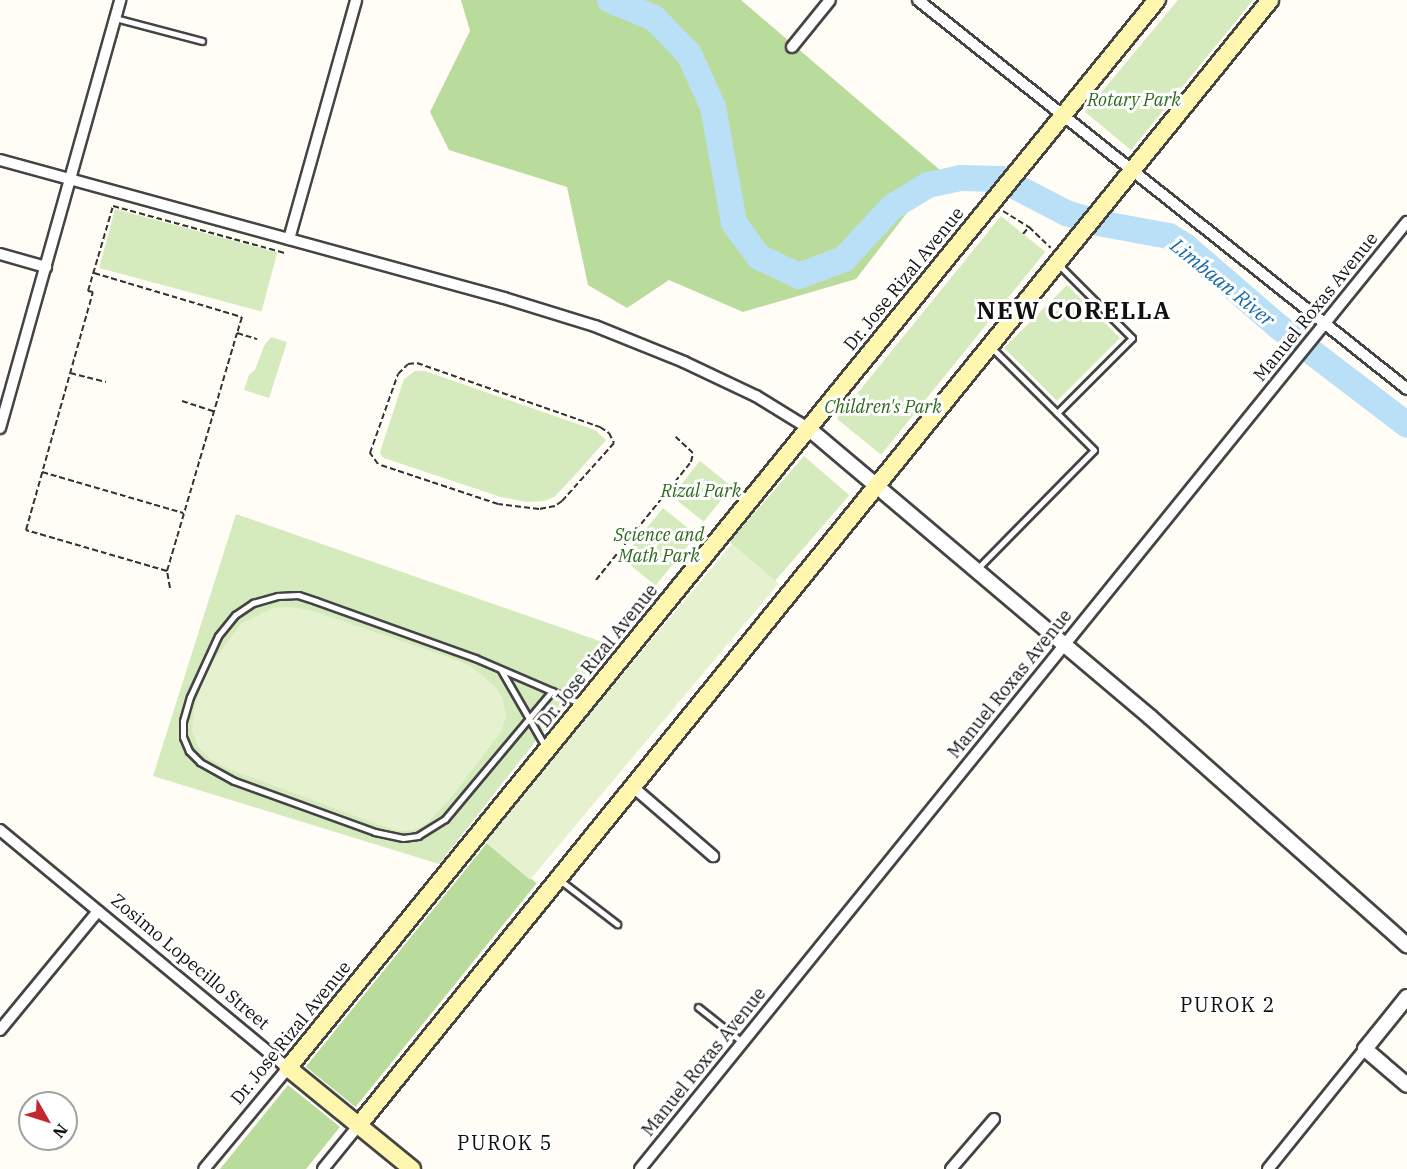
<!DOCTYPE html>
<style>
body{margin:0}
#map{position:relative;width:1407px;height:1169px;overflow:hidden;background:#fffdf5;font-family:"IBM Plex Serif",serif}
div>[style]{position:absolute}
.green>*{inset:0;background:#d5ebbd;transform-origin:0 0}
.forest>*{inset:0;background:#b9dc9c;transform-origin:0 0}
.pitch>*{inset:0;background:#e6f2cf;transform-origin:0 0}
.river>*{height:26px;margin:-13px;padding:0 13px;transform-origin:13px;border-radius:13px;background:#b9e0f7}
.path>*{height:2px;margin-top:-1px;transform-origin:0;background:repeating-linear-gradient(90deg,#333 0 6px,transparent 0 9px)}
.roads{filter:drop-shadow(2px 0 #444) drop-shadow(-2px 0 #444) drop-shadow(0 2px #444) drop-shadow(0 -2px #444)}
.service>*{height:5px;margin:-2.5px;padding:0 2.5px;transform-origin:2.5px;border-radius:2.5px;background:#fff}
.minor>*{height:10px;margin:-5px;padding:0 5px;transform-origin:5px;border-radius:5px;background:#fff}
.tertiary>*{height:14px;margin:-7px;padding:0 7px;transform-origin:7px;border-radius:7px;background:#fff}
.secondary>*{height:16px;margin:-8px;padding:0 8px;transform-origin:8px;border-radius:8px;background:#fff6b0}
span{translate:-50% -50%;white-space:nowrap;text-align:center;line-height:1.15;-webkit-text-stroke:6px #fff;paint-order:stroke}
.park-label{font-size:18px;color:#2f6b1f;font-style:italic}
.street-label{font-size:18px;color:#111}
.water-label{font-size:20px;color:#1768a6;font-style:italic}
.neighbourhood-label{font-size:20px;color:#111;letter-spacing:1.5px}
.district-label{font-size:24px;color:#111;font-weight:700;letter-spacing:1.5px}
.north{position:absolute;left:18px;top:1091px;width:60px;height:60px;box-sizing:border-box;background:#fff;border:2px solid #a0a0a0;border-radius:50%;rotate:129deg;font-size:16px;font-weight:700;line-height:24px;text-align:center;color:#111}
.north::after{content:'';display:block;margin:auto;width:21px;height:27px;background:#c4262e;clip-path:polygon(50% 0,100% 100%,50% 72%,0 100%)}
</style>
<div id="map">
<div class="green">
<i style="clip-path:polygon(1178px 0,1253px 0,1131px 150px,1085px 112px)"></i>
<i style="left:115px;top:209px;width:168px;height:61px;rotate:15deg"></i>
<i style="left:1001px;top:216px;width:57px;height:261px;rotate:39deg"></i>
<i style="left:1067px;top:285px;width:75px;height:89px;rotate:45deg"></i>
<i style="clip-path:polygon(271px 337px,287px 342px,269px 398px,244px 390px,249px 375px,255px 370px,264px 346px)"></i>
<i style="clip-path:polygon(415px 371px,425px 371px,595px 430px,606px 440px,566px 485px,554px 497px,544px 501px,527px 502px,501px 497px,384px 458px,380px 454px,381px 449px,404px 379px)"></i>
<i style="left:804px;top:456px;width:60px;height:114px;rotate:41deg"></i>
<i style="left:700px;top:461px;width:41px;height:45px;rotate:39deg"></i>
<i style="left:663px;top:508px;width:43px;height:65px;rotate:39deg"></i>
<i style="clip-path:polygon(236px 514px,611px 645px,439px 864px,153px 776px)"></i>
</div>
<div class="forest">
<i style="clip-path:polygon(461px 0,741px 0,940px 170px,856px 279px,743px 312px,669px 280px,627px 308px,588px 285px,567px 187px,449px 150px,430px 112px,470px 31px)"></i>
<i style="left:487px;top:843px;width:64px;height:288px;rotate:39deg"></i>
<i style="clip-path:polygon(288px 1085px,340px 1127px,306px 1169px,220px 1169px)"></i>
</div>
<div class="pitch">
<i style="left:732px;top:544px;width:61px;height:387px;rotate:40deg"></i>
<i style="clip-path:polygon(289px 607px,310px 610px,451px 658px,470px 666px,495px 686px,503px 699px,506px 716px,501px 732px,451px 798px,426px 824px,414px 830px,400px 831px,382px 826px,229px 769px,210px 759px,198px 747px,192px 730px,194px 710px,202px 683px,212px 663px,242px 623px,273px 608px)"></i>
</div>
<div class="river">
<i style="left:610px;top:0;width:48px;rotate:22.2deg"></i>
<i style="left:654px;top:18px;width:50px;rotate:45.8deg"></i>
<i style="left:689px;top:54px;width:58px;rotate:65.6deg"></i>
<i style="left:713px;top:107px;width:118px;rotate:79.7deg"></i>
<i style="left:734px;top:223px;width:42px;rotate:53.7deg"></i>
<i style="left:759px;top:257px;width:44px;rotate:25.4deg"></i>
<i style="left:799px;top:276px;width:48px;rotate:-20.7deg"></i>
<i style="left:844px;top:259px;width:71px;rotate:-47.3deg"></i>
<i style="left:892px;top:207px;width:42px;rotate:-31.4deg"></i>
<i style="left:928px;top:185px;width:33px;rotate:-12deg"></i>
<i style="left:960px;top:178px;width:41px;rotate:1.4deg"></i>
<i style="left:1001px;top:179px;width:73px;rotate:27.6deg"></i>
<i style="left:1066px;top:213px;width:34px;rotate:17deg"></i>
<i style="left:1098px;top:223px;width:72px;rotate:10.4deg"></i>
<i style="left:1169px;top:236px;width:19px;rotate:32deg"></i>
<i style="left:1185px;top:246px;width:124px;rotate:40.8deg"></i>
<i style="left:1279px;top:327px;width:161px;rotate:37.4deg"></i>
</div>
<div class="path">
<i style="left:1003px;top:211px;width:31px;rotate:32deg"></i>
<i style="left:1029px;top:227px;width:30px;rotate:44deg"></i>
<i style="left:1023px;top:234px;width:9px;rotate:-49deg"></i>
<i style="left:94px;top:273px;width:154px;rotate:16.6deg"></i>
<i style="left:242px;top:317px;width:17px;rotate:107deg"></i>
<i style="left:237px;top:333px;width:21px;rotate:17deg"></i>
<i style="left:417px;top:363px;width:194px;rotate:19.3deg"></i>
<i style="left:600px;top:427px;width:11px;rotate:34deg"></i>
<i style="left:609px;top:433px;width:11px;rotate:63deg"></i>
<i style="left:614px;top:443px;width:78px;rotate:131.9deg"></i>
<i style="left:562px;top:501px;width:9px;rotate:144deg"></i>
<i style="left:555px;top:506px;width:16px;rotate:169deg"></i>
<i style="left:539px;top:509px;width:41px;rotate:-173deg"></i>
<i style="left:498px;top:504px;width:126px;rotate:-161.6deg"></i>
<i style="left:378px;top:464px;width:14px;rotate:-126deg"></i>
<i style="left:370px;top:453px;width:84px;rotate:-70.5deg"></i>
<i style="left:398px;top:374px;width:14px;rotate:-45deg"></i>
<i style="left:408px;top:364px;width:9px;rotate:-6deg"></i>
<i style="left:70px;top:373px;width:37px;rotate:14deg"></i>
<i style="left:182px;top:401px;width:33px;rotate:18deg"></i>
<i style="left:42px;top:472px;width:147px;rotate:16.2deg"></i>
<i style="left:167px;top:571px;width:147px;rotate:-163.8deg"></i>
<i style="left:26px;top:530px;width:247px;rotate:-74.3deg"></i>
<i style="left:93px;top:292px;width:5px;rotate:-169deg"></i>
<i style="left:88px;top:291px;width:89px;rotate:-73.6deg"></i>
<i style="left:113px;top:206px;width:178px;rotate:15.3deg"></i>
<i style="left:596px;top:580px;width:151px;rotate:-51.2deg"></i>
<i style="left:691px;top:462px;width:9px;rotate:-77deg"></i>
<i style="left:693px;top:453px;width:26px;rotate:-137deg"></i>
<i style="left:170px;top:588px;width:17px;rotate:-100deg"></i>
<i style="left:167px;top:571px;width:248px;rotate:-73.6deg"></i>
</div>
<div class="roads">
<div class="service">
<i style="left:115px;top:18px;width:90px;rotate:14.8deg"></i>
<i style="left:1057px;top:413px;width:106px;rotate:-45deg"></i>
<i style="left:1132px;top:338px;width:105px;rotate:-135deg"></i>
<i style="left:976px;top:570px;width:168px;rotate:-45.5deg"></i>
<i style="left:1094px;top:450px;width:146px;rotate:-135deg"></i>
<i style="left:501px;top:670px;width:90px;rotate:60deg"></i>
<i style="left:552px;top:691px;width:167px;rotate:129.9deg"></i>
<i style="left:445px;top:819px;width:32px;rotate:148deg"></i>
<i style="left:418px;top:836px;width:15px;rotate:172deg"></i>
<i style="left:403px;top:838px;width:29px;rotate:-168deg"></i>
<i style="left:375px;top:832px;width:150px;rotate:-160.1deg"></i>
<i style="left:234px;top:781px;width:39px;rotate:-151deg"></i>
<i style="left:200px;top:762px;width:16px;rotate:-135deg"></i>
<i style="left:189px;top:751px;width:15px;rotate:-113deg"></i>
<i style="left:183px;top:737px;width:16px;rotate:-90deg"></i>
<i style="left:183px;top:721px;width:25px;rotate:-74deg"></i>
<i style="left:190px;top:697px;width:67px;rotate:-65.3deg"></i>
<i style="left:218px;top:636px;width:27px;rotate:-51deg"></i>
<i style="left:235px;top:615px;width:22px;rotate:-34deg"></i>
<i style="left:253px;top:603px;width:26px;rotate:-16deg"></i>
<i style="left:278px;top:596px;width:20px;rotate:-3deg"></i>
<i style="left:298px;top:595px;width:19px;rotate:18deg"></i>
<i style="left:316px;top:601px;width:169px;rotate:19.7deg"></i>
<i style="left:475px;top:658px;width:116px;rotate:23.3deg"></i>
<i style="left:561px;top:881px;width:71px;rotate:37.5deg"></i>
<i style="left:698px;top:1007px;width:56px;rotate:38.5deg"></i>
</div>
<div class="minor">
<i style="left:918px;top:0;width:625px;rotate:38.5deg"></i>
<i style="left:792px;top:47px;width:60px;rotate:-51deg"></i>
<i style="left:0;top:160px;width:523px;rotate:15.31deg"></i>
<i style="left:504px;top:298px;width:95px;rotate:17.1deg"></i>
<i style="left:595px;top:326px;width:96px;rotate:22deg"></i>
<i style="left:684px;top:362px;width:80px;rotate:25.3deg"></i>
<i style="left:756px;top:396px;width:61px;rotate:31.6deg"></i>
<i style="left:289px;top:239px;width:248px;rotate:-74.3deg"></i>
<i style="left:0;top:254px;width:48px;rotate:15.8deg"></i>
<i style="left:0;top:428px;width:445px;rotate:-74.3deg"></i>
<i style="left:633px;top:787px;width:106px;rotate:40.8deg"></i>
<i style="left:0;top:830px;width:374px;rotate:39.6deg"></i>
<i style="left:288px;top:1068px;width:131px;rotate:129.7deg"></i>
<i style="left:0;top:1030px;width:154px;rotate:-50.5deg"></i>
<i style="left:323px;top:1169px;width:55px;rotate:-50.9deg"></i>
<i style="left:640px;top:1169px;width:1219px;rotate:-51deg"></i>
<i style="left:951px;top:1169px;width:66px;rotate:-49.3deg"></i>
<i style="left:1268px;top:1169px;width:154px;rotate:-51.1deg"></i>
</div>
<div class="tertiary">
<i style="left:808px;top:428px;width:448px;rotate:40.2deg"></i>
<i style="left:1150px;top:717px;width:344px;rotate:41.6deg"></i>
<i style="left:1407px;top:997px;width:67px;rotate:128.9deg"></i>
<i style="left:1365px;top:1049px;width:55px;rotate:40.6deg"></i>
</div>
<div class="secondary">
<i style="left:358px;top:1126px;width:1449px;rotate:-50.99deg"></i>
<i style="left:412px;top:1169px;width:160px;rotate:-140.8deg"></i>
<i style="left:288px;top:1068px;width:1377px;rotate:-50.87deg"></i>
</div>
</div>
<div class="park-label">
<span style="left:1134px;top:100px">Rotary Park</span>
<span style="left:883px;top:407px">Children's Park</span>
<span style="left:701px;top:491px">Rizal Park</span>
<span style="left:659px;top:546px">Science and<br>Math Park</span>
</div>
<div class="street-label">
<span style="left:904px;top:279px;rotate:-51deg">Dr. Jose Rizal Avenue</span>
<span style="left:1316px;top:307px;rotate:-51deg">Manuel Roxas Avenue</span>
<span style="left:598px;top:656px;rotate:-51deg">Dr. Jose Rizal Avenue</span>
<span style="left:1010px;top:684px;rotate:-51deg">Manuel Roxas Avenue</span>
<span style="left:190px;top:962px;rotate:40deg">Zosimo Lopecillo Street</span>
<span style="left:291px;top:1033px;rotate:-51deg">Dr. Jose Rizal Avenue</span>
<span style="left:704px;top:1062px;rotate:-51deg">Manuel Roxas Avenue</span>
</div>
<div class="water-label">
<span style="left:1223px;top:282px;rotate:39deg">Limbaan River</span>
</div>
<div class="neighbourhood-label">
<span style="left:1228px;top:1004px">PUROK 2</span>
<span style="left:505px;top:1142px">PUROK 5</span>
</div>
<div class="district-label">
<span style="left:1074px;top:311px">NEW CORELLA</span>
</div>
<div class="north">N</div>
</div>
